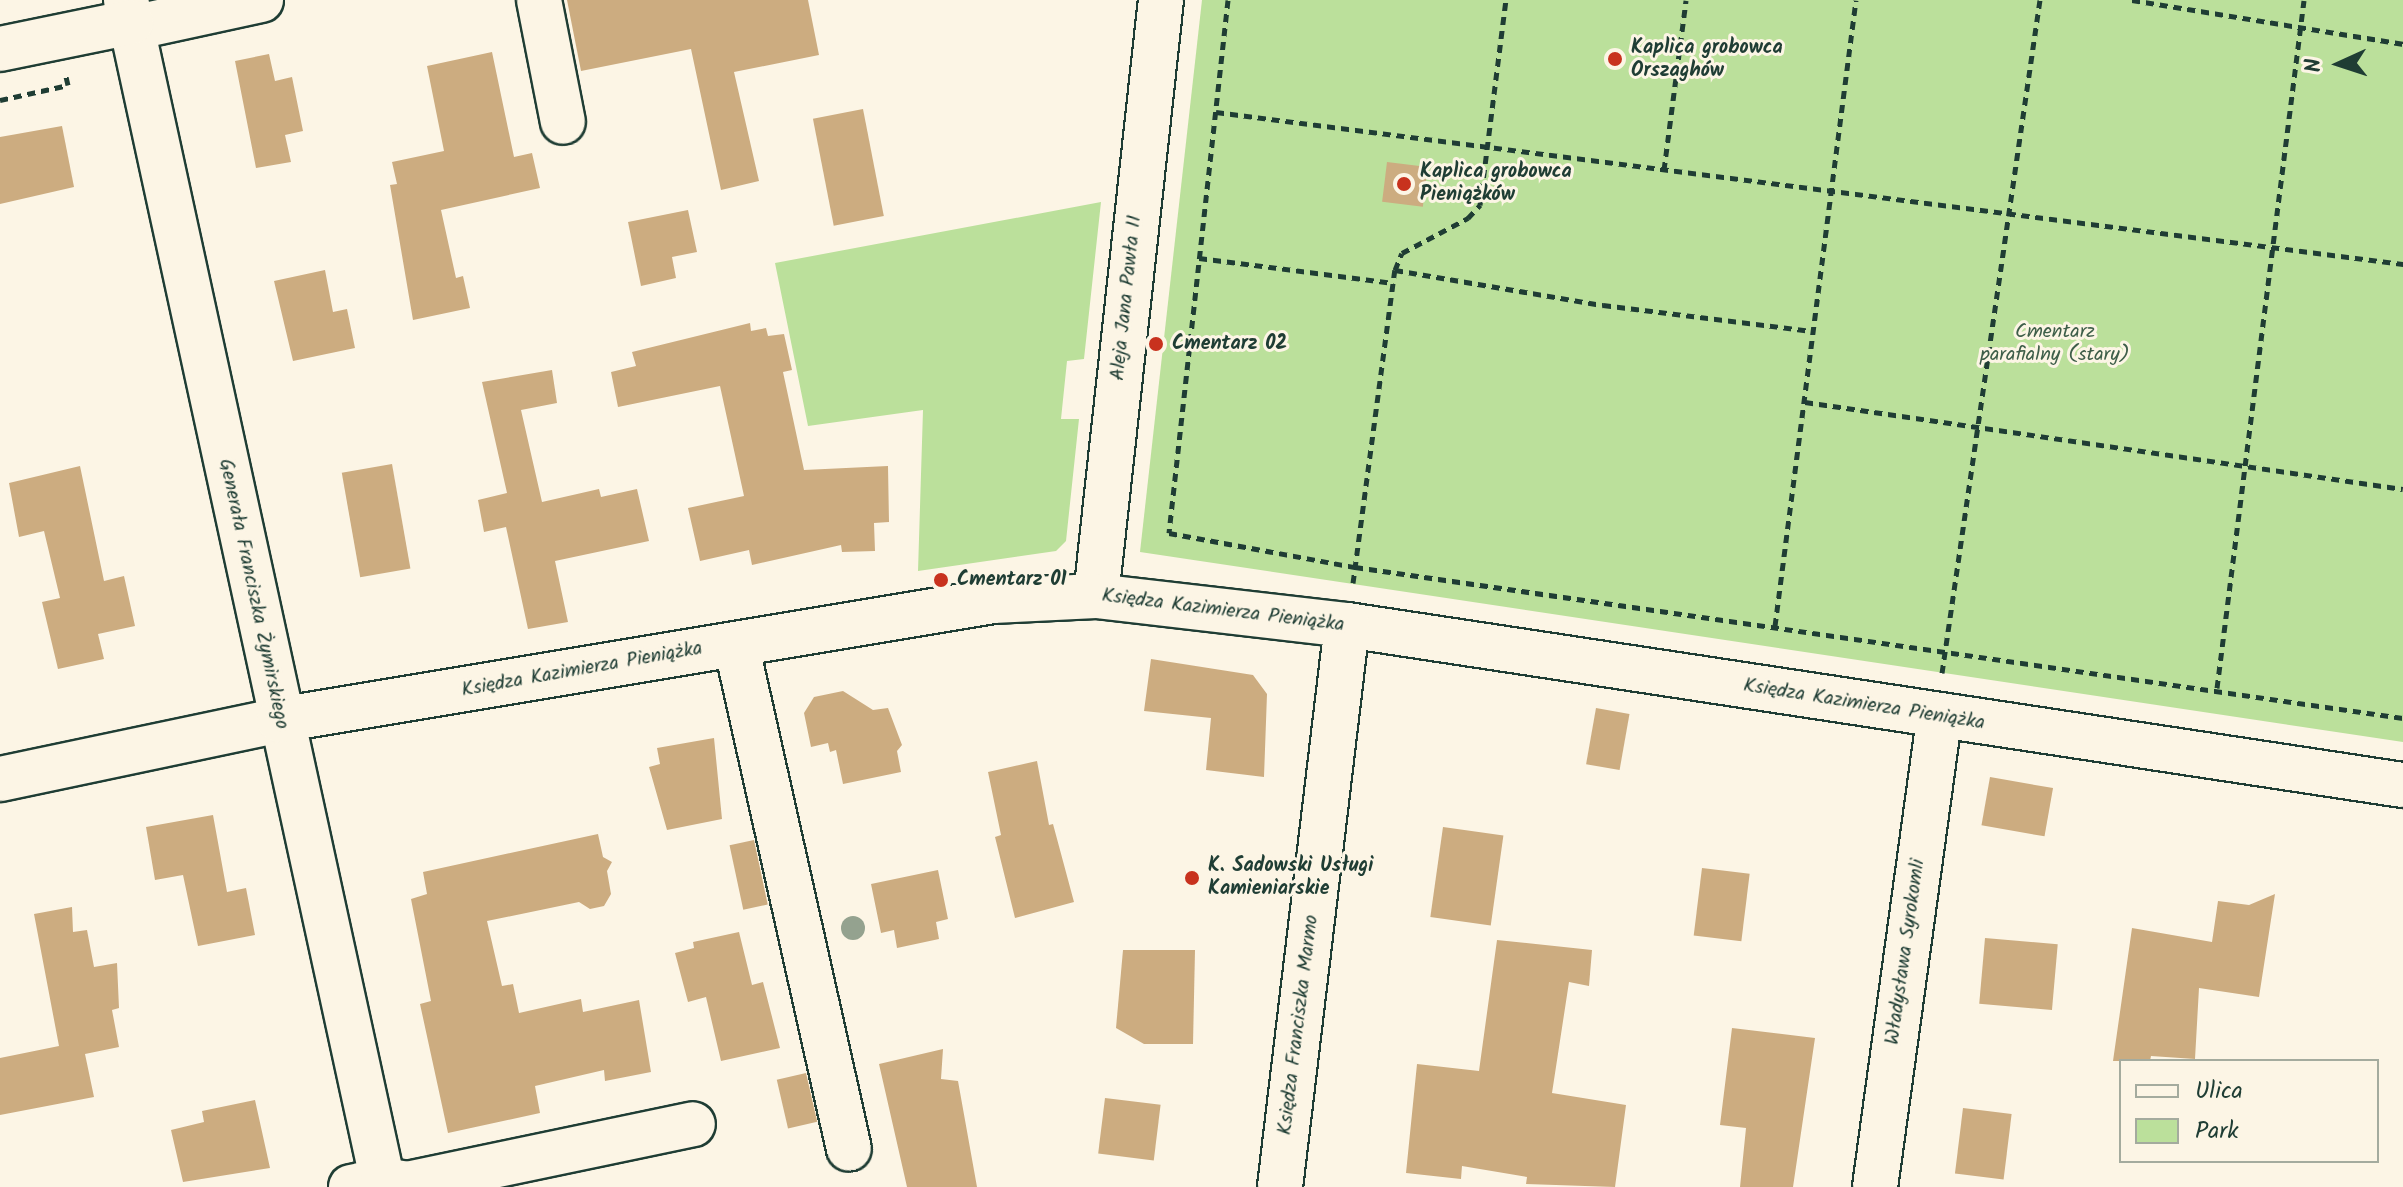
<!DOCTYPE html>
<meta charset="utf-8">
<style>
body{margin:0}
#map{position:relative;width:2403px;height:1187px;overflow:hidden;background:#fcf5e5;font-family:Kalam,sans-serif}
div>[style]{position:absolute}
.green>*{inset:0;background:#bbe09b}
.building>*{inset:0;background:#ccac80;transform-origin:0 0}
.path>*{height:5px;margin-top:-2.5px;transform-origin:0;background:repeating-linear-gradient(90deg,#1f3d34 0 8px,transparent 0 14px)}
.roads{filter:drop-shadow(2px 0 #1f3d34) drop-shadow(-2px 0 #1f3d34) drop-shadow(0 2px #1f3d34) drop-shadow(0 -2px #1f3d34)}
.minor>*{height:44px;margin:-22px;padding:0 22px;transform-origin:22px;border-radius:22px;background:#fcf5e5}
.trees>*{width:24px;height:24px;margin:-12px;border-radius:50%;background:#94a28f}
.dots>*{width:22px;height:22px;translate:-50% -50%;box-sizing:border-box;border:4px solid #fcf5e5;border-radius:50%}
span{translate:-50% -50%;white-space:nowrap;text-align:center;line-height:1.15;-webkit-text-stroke:6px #fcf5e5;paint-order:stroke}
.poi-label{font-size:20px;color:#1f3d34;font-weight:700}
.left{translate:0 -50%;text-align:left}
.street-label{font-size:20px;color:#1f3d34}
.park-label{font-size:20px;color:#3e5e49}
.legend{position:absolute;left:2119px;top:1059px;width:260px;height:104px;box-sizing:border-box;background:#fcf5e5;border:2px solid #a4ab9e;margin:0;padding:10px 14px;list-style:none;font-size:24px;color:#1f3d34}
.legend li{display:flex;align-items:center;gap:16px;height:40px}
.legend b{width:40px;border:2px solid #a4ab9e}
.north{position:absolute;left:2299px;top:24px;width:80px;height:80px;-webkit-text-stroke:6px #fcf5e5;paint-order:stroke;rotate:267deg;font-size:22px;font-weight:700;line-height:32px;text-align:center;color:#1f3d34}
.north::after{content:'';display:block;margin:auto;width:28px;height:36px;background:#1f3d34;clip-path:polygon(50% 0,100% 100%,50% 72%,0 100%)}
</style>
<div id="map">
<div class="green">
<i style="clip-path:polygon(1202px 0,2403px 0,2403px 742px,1140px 552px)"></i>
<i style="clip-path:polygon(1101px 202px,1084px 359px,1067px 361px,1061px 419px,1079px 419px,1066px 541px,1056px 551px,918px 571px,923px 410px,808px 426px,775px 263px)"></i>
</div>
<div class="building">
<i style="clip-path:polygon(567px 0,808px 0,819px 55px,734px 72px,759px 181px,721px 190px,691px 49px,581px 71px)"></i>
<i style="clip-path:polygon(492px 52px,514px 157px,532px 153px,540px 188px,441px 210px,456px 278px,463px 276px,470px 308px,413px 320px,390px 185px,397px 184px,392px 162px,444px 151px,427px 66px)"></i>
<i style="clip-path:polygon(269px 54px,275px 81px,292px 77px,303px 131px,285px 135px,291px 162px,256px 168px,235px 61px)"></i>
<i style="left:863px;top:109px;width:109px;height:51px;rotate:79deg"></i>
<i style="clip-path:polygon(62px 126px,74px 187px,0 204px,0 137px)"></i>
<i style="left:1387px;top:162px;width:41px;height:40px;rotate:7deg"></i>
<i style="clip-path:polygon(688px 210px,697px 252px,672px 257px,676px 278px,641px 286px,628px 222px)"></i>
<i style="clip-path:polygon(325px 270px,333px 312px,347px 309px,355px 348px,293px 361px,274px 281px)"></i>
<i style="clip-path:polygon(750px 323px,751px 331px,766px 328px,768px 336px,784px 334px,792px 370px,783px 372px,804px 470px,888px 466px,889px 522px,874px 523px,875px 551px,842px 552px,841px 545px,752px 565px,749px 550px,700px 561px,688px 508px,744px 496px,720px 386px,618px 407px,611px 372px,636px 366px,632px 352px)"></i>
<i style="clip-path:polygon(552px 370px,557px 403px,521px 410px,542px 502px,599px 489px,601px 497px,637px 489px,649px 541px,555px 561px,568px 622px,528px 629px,506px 527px,484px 532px,478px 500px,507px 493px,482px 382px)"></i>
<i style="left:392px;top:464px;width:106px;height:51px;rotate:80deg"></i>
<i style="clip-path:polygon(80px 466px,104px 581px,124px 576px,135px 626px,98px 634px,104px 659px,58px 669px,42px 602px,60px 598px,44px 531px,19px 537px,9px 483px)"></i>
<i style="clip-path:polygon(1151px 659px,1253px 675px,1267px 694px,1264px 777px,1206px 770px,1211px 718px,1144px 711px)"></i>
<i style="clip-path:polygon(843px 691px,873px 710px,888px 708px,902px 745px,897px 751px,901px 772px,843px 784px,836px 750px,830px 752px,828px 743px,811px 747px,804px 713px,814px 697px)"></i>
<i style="left:1596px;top:708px;width:34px;height:57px;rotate:10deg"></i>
<i style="clip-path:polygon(714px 738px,722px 819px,667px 830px,649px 767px,660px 764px,657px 748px)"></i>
<i style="clip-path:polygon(1037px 761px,1049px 825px,1053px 824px,1074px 902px,1015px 918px,995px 837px,1001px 835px,988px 772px)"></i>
<i style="left:1990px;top:777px;width:64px;height:49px;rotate:10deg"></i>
<i style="clip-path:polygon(213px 815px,227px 892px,246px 888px,255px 935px,198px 946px,183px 875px,155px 880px,146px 827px)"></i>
<i style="left:1443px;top:827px;width:61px;height:91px;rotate:8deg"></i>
<i style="clip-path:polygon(598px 834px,603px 857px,612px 862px,607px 871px,611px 894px,604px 906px,590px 909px,579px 902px,487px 921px,502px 986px,513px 984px,519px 1013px,581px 999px,583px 1012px,639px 1000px,651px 1072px,605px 1081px,604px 1070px,535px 1086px,540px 1113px,448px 1133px,420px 1004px,431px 1001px,411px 899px,427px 894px,423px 872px)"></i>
<i style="left:754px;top:840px;width:66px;height:25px;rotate:78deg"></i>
<i style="left:1702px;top:868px;width:48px;height:68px;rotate:7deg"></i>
<i style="clip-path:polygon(938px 870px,948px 919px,936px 922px,939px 939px,897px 948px,894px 930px,881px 933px,871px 884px)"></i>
<i style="clip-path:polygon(2275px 894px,2259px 997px,2199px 988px,2195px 1059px,2151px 1056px,2150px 1061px,2113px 1061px,2132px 928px,2212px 942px,2218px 901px,2249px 905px)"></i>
<i style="clip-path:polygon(72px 907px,73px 932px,87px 930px,94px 967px,117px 963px,119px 1008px,112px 1010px,119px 1047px,85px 1054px,94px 1097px,0 1115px,0 1058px,59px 1046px,34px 914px)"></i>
<i style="clip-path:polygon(739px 932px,752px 985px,763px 982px,780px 1048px,721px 1061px,706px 997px,688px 1002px,675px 953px,694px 948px,693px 942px)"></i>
<i style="left:1985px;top:938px;width:73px;height:66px;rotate:5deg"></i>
<i style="clip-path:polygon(1497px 940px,1592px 950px,1589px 986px,1569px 982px,1552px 1093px,1626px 1105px,1615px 1187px,1526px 1184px,1527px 1177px,1462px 1166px,1461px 1179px,1406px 1173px,1417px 1064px,1479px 1071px)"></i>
<i style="clip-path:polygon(1123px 950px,1195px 950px,1193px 1044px,1144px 1044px,1116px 1028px)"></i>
<i style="clip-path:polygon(1732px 1028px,1815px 1038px,1793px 1187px,1740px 1187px,1746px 1128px,1720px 1125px)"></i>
<i style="clip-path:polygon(943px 1049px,941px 1079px,958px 1081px,977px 1187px,907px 1187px,879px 1064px)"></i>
<i style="left:806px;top:1073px;width:50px;height:30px;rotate:77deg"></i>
<i style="left:1105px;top:1098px;width:56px;height:56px;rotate:7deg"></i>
<i style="clip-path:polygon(255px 1100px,270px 1168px,183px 1182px,171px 1130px,204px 1122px,202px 1111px)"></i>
<i style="left:1963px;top:1108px;width:49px;height:66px;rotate:7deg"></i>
</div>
<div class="path">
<i style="left:1228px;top:0;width:536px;rotate:96.32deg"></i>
<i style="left:1169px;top:533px;width:189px;rotate:10.4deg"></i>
<i style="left:1355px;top:567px;width:1059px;rotate:8.2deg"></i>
<i style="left:2132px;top:0;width:275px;rotate:9.2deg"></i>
<i style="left:0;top:100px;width:70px;rotate:-12.4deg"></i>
<i style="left:68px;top:85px;width:9px;rotate:-103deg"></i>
<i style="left:1216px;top:112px;width:1197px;rotate:7.3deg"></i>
<i style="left:1664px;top:170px;width:171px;rotate:-82.6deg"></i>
<i style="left:1199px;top:258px;width:196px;rotate:7.3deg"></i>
<i style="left:1395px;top:270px;width:211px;rotate:9.6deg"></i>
<i style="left:1603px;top:305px;width:212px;rotate:7.1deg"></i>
<i style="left:1805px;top:402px;width:604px;rotate:8.28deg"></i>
<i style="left:1353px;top:583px;width:316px;rotate:-82.4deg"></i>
<i style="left:1395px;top:270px;width:18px;rotate:-68deg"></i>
<i style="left:1402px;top:253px;width:75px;rotate:-27.9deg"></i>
<i style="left:1468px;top:218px;width:18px;rotate:-47deg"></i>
<i style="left:1480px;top:205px;width:207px;rotate:-82.8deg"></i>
<i style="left:1775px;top:626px;width:631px;rotate:-82.63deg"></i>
<i style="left:1942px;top:673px;width:680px;rotate:-81.72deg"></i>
<i style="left:2217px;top:688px;width:693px;rotate:-82.79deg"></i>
</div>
<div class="roads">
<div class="minor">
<i style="left:126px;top:0;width:1215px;rotate:77.74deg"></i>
<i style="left:539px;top:0;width:124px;rotate:78.9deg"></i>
<i style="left:132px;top:28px;width:132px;rotate:-12.2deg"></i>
<i style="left:0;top:49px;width:134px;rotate:-11.6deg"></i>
<i style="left:1096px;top:596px;width:600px;rotate:-83.78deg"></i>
<i style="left:736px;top:644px;width:517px;rotate:77.39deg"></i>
<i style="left:0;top:779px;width:285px;rotate:-11.9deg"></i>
<i style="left:279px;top:720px;width:724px;rotate:-9.46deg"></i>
<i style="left:993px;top:601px;width:103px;rotate:-2.8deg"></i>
<i style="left:1096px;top:596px;width:253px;rotate:6.6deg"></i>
<i style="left:1347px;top:625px;width:1068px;rotate:8.62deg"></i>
<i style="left:351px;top:1187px;width:33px;rotate:-12deg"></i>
<i style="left:383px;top:1180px;width:24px;rotate:9deg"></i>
<i style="left:407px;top:1184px;width:292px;rotate:-11.8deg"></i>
<i style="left:1280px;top:1187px;width:566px;rotate:-83.2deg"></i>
<i style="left:1875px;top:1187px;width:474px;rotate:-82.2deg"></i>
</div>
</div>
<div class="trees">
<i style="left:853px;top:928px"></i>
</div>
<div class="dots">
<i style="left:1615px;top:59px;background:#c8321e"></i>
<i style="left:1404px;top:184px;background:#c8321e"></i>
<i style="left:1156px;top:344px;background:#c8321e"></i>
<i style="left:941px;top:580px;background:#c8321e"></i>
<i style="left:1192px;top:878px;background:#c8321e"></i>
</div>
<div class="poi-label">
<span class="left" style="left:1631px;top:60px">Kaplica grobowca<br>Orszaghów</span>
<span class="left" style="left:1420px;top:184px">Kaplica grobowca<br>Pieniążków</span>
<span class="left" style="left:1172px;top:344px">Cmentarz 02</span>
<span class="left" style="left:957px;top:580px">Cmentarz 01</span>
<span class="left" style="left:1208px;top:878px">K. Sadowski Usługi<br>Kamieniarskie</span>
</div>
<div class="street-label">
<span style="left:1127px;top:298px;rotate:-84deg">Aleja Jana Pawła II</span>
<span style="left:253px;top:594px;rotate:78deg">Generała Franciszka Żymirskiego</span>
<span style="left:1223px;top:611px;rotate:7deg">Księdza Kazimierza Pieniążka</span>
<span style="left:582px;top:670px;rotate:-10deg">Księdza Kazimierza Pieniążka</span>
<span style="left:1864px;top:705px;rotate:9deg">Księdza Kazimierza Pieniążka</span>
<span style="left:1906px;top:952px;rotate:-82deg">Władysława Syrokomli</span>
<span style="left:1299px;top:1025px;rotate:-83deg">Księdza Franciszka Marmo</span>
</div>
<div class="park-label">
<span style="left:2055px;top:344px">Cmentarz<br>parafialny (stary)</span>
</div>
<ul class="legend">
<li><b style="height:10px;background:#fcf5e5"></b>Ulica</li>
<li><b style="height:22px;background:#bbe09b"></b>Park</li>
</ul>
<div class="north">N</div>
</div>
